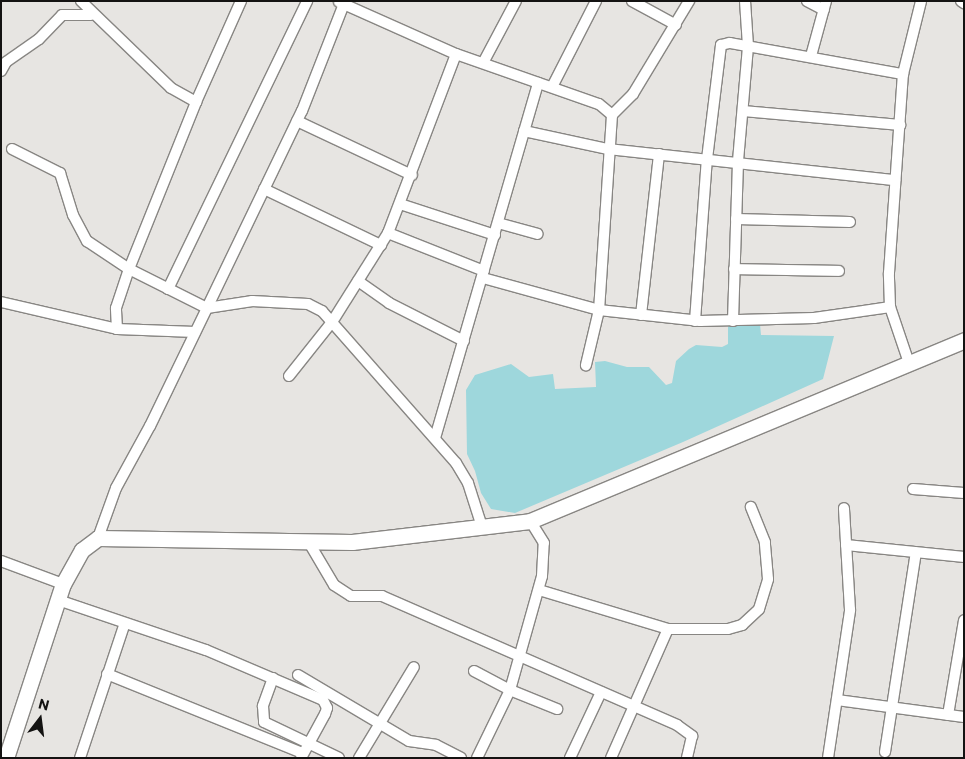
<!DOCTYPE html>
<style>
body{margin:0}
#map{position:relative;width:965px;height:759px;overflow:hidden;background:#e7e5e2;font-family:Commissioner,sans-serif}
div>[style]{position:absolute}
.water>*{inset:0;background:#9ed7dc}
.roads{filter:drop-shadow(1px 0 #888683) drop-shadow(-1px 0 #888683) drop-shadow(0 1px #888683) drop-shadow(0 -1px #888683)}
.minor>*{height:10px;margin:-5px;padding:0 5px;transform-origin:5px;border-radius:5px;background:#fff}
.secondary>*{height:15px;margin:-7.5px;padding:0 7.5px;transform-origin:7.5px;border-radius:7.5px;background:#fff}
span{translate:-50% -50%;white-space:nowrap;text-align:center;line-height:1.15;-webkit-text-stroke:5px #e7e5e2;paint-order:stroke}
.frame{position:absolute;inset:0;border:2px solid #141312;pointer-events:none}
.north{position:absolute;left:15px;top:694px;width:50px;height:50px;-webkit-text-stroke:4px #e7e5e2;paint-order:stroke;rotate:15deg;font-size:14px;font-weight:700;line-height:20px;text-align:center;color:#141312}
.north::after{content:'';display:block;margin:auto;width:18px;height:22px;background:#141312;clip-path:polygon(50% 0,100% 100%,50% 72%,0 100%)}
</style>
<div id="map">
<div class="water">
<i style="clip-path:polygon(760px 324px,761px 335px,834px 336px,823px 379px,683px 442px,515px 513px,491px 509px,481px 493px,475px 471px,467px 454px,466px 390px,475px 375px,511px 364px,529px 377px,553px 374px,555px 389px,596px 387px,595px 362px,605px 361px,627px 367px,649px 367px,666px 385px,672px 383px,676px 361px,689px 349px,696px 345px,722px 347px,728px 344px,728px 325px)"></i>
</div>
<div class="roads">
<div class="minor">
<i style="left:81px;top:1px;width:125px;rotate:44deg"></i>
<i style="left:171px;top:88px;width:29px;rotate:29deg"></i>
<i style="left:196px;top:102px;width:111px;rotate:-66deg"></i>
<i style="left:632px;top:1px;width:50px;rotate:28.6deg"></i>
<i style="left:807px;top:1px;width:19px;rotate:28deg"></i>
<i style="left:961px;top:1px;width:4px;rotate:34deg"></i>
<i style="left:339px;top:2px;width:128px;rotate:24deg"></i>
<i style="left:456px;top:54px;width:151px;rotate:19.3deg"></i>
<i style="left:599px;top:104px;width:17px;rotate:40deg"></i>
<i style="left:612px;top:115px;width:195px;rotate:93.8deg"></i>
<i style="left:599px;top:310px;width:57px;rotate:103.3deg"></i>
<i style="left:811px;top:56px;width:57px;rotate:-74.7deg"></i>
<i style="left:483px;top:63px;width:70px;rotate:-62deg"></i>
<i style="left:1px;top:71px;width:10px;rotate:-61deg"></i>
<i style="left:6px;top:62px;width:40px;rotate:-34.9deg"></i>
<i style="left:39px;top:39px;width:33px;rotate:-46deg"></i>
<i style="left:62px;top:15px;width:29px"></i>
<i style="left:552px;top:87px;width:97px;rotate:-62.9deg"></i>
<i style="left:743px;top:111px;width:158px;rotate:5.1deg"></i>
<i style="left:612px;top:115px;width:30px;rotate:-45deg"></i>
<i style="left:633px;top:94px;width:109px;rotate:-58.9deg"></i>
<i style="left:297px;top:121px;width:127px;rotate:25.2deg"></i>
<i style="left:524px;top:131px;width:86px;rotate:12.1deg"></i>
<i style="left:608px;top:149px;width:289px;rotate:6.2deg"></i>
<i style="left:12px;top:149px;width:54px;rotate:26.6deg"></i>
<i style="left:60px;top:173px;width:44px;rotate:72.8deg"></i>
<i style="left:73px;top:215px;width:30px;rotate:62deg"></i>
<i style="left:87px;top:241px;width:50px;rotate:33.7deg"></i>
<i style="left:129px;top:269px;width:87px;rotate:26.6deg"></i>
<i style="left:207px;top:308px;width:219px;rotate:-64.3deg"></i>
<i style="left:302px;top:111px;width:118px;rotate:-68.6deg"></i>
<i style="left:264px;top:189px;width:130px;rotate:25.6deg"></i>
<i style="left:400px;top:204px;width:100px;rotate:18.1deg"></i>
<i style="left:736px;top:219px;width:114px;rotate:1.5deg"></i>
<i style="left:498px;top:223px;width:41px;rotate:15.4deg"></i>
<i style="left:388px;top:233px;width:103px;rotate:21.6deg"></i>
<i style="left:734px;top:269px;width:105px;rotate:1.1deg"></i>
<i style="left:483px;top:278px;width:120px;rotate:15.4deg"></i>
<i style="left:599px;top:310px;width:102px;rotate:6.2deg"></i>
<i style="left:700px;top:321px;width:114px;rotate:-1.5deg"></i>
<i style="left:814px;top:318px;width:77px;rotate:-8.2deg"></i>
<i style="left:358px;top:281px;width:38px;rotate:35deg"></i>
<i style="left:389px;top:303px;width:84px;rotate:26.9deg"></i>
<i style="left:168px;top:289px;width:320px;rotate:-64.2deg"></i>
<i style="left:1px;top:302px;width:119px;rotate:13.1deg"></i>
<i style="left:117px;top:329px;width:78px;rotate:2.2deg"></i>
<i style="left:641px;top:315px;width:162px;rotate:-83.6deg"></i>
<i style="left:695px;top:321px;width:162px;rotate:-85.8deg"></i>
<i style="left:707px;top:159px;width:115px;rotate:-83deg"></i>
<i style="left:721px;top:45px;width:9px;rotate:-13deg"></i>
<i style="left:730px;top:43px;width:176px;rotate:10.2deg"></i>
<i style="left:733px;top:321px;width:160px;rotate:-88.2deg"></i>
<i style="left:738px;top:161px;width:115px;rotate:-85deg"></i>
<i style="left:748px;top:46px;width:45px;rotate:-93.8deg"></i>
<i style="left:117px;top:329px;width:21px;rotate:-93deg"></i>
<i style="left:116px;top:308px;width:41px;rotate:-71.6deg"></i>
<i style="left:129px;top:269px;width:180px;rotate:-68.1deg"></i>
<i style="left:909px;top:363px;width:59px;rotate:-108.7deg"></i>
<i style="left:890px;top:307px;width:34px;rotate:-92deg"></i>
<i style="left:889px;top:273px;width:199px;rotate:-86deg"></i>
<i style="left:903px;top:74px;width:75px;rotate:-76.1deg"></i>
<i style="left:289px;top:376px;width:69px;rotate:-51.5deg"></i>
<i style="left:332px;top:322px;width:105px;rotate:-57.8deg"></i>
<i style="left:388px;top:233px;width:191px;rotate:-69.2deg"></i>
<i style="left:435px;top:438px;width:370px;rotate:-73.8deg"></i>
<i style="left:913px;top:489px;width:51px;rotate:4.5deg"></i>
<i style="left:98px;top:538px;width:53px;rotate:-70.2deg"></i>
<i style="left:116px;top:488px;width:71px;rotate:-61.3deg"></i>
<i style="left:150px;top:426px;width:131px;rotate:-64.2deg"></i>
<i style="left:207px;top:308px;width:46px;rotate:-8.8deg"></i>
<i style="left:252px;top:301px;width:56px;rotate:3.1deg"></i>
<i style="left:308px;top:304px;width:16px;rotate:27deg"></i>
<i style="left:322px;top:311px;width:203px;rotate:48.6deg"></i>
<i style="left:456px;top:463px;width:23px;rotate:59deg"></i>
<i style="left:468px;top:483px;width:46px;rotate:72.3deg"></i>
<i style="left:308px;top:541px;width:51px;rotate:59.4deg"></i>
<i style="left:334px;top:585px;width:20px;rotate:33deg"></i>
<i style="left:351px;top:596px;width:31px"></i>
<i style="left:382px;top:596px;width:322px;rotate:23.6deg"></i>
<i style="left:677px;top:725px;width:19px;rotate:36deg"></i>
<i style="left:692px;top:736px;width:23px;rotate:103deg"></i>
<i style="left:846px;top:545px;width:119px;rotate:5.8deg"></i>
<i style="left:1px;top:561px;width:66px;rotate:20.4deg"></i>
<i style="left:539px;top:590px;width:135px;rotate:16.8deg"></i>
<i style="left:668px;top:629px;width:60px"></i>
<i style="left:728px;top:629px;width:15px;rotate:-16deg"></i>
<i style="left:742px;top:625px;width:23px;rotate:-43deg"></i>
<i style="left:759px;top:609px;width:31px;rotate:-73deg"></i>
<i style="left:768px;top:579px;width:37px;rotate:-95deg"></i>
<i style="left:765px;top:542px;width:38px;rotate:-112deg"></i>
<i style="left:58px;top:600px;width:156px;rotate:18.7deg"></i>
<i style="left:206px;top:650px;width:127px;rotate:23.1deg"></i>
<i style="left:323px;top:700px;width:9px;rotate:63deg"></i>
<i style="left:327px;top:708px;width:6px;rotate:108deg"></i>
<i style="left:325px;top:714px;width:50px;rotate:118.6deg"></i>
<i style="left:474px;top:671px;width:41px;rotate:27.8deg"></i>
<i style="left:510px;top:690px;width:51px;rotate:22deg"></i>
<i style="left:107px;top:674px;width:211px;rotate:22deg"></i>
<i style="left:298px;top:675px;width:129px;rotate:30.7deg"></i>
<i style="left:409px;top:741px;width:27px;rotate:8deg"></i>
<i style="left:436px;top:745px;width:28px;rotate:27deg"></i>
<i style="left:273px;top:678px;width:30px;rotate:110deg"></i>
<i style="left:263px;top:706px;width:16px;rotate:86deg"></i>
<i style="left:264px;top:722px;width:83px;rotate:25.6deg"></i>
<i style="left:837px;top:700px;width:128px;rotate:7.6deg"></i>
<i style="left:948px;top:715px;width:96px;rotate:-80.4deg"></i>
<i style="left:885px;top:752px;width:202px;rotate:-81.2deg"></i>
<i style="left:80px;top:758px;width:142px;rotate:-71.6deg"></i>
<i style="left:359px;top:758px;width:106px;rotate:-58.9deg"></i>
<i style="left:477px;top:758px;width:76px;rotate:-64.1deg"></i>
<i style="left:510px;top:690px;width:118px;rotate:-74.3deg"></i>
<i style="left:542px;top:576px;width:33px;rotate:-87deg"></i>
<i style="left:544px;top:543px;width:26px;rotate:-122deg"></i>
<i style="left:570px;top:758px;width:73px;rotate:-64.8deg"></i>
<i style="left:611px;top:758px;width:141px;rotate:-66.2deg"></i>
<i style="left:828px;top:758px;width:150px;rotate:-81.5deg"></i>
<i style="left:850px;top:610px;width:102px;rotate:-93.4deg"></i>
</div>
<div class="secondary">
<i style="left:6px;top:758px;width:183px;rotate:-71.9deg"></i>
<i style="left:63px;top:584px;width:39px;rotate:-61deg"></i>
<i style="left:82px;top:550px;width:20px;rotate:-37deg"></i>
<i style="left:98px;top:538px;width:254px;rotate:0.9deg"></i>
<i style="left:352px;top:542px;width:179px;rotate:-6.7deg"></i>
<i style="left:530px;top:521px;width:470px;rotate:-22.6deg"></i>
</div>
</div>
<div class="frame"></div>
<div class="north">N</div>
</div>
